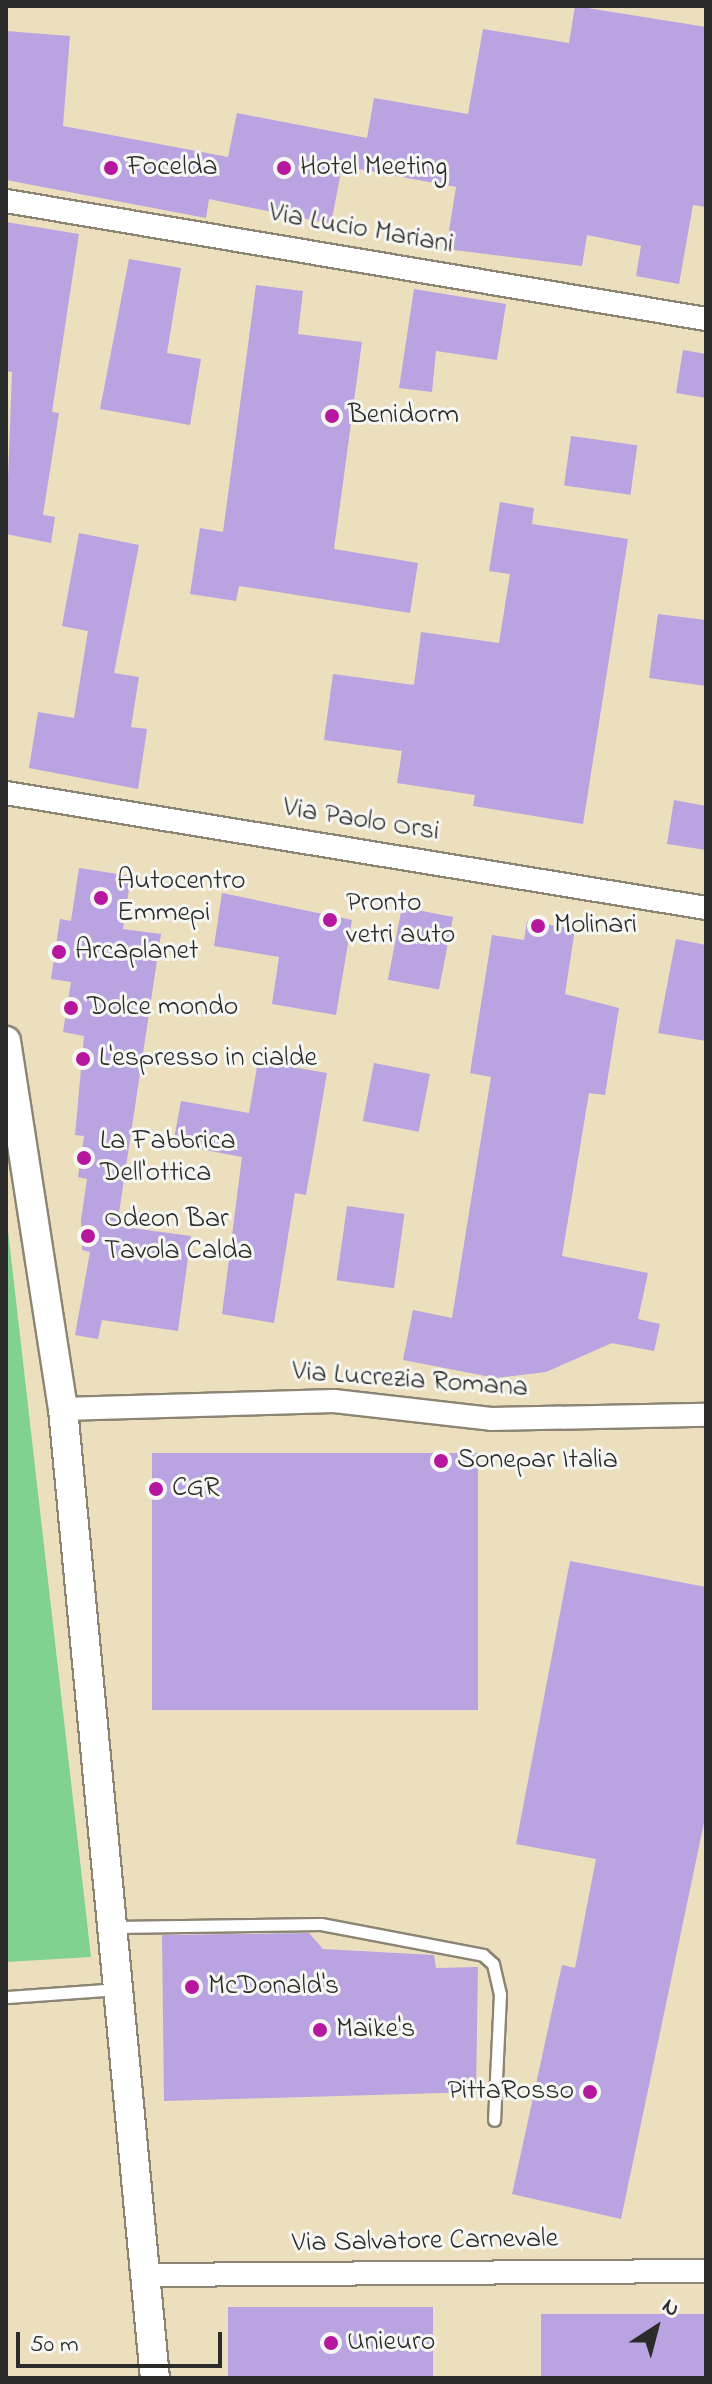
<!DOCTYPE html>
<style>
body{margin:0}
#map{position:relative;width:712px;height:2384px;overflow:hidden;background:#ecdfbd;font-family:"Indie Flower",sans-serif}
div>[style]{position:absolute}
.green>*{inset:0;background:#81d191}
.building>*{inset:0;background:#b9a3e1;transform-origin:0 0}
.roads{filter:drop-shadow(2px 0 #8c8574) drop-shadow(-2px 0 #8c8574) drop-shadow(0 2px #8c8574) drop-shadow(0 -2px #8c8574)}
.service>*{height:11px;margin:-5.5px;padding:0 5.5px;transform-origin:5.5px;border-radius:5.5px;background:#fff}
.minor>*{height:22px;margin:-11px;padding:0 11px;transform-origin:11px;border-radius:11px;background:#fff}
.tertiary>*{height:28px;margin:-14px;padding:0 14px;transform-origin:14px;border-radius:14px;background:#fff}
.dots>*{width:22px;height:22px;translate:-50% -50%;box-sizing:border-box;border:4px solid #f6f6f2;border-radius:50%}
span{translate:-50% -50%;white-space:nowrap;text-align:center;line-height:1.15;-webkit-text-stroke:6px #f6f6f2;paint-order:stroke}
.poi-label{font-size:28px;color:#2b2b2b}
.left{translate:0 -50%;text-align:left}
.right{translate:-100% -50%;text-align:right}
.street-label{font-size:28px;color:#2b2b2b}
.frame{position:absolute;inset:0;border:8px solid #2b2b2b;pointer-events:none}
.north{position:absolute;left:616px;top:2288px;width:80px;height:80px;-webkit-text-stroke:6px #f6f6f2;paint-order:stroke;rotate:36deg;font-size:22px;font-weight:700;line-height:32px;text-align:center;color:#2b2b2b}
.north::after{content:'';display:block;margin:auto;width:28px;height:36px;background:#2b2b2b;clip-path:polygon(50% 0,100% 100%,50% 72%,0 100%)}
.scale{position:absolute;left:16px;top:2332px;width:206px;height:36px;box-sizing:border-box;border:4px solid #2b2b2b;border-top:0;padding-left:10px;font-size:24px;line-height:28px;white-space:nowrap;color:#2b2b2b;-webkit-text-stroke:6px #f6f6f2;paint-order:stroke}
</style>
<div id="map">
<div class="green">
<i style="clip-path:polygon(6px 1213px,91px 1957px,6px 1962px)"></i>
</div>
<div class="building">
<i style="clip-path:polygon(575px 6px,706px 27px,706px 207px,693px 205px,679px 284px,636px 276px,641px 246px,587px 235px,582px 266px,446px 249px,456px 187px,342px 166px,331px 224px,209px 199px,206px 218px,6px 180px,6px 31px,70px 36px,63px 126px,228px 157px,237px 113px,367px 138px,374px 98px,468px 114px,483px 29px,569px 43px)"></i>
<i style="clip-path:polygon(6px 222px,79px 234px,52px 412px,59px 413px,43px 515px,55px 517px,51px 543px,6px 534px,12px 372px,6px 371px)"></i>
<i style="clip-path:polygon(129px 259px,181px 268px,167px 353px,201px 359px,190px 425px,100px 409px)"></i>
<i style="clip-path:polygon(256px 285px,303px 291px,298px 334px,362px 342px,334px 549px,418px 563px,410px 613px,239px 586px,236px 601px,190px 594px,200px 528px,223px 532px)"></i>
<i style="clip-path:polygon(414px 289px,506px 304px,497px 360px,436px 351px,432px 392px,399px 388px)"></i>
<i style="clip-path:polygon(683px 350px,706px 354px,706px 398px,676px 393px)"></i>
<i style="left:571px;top:436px;width:67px;height:50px;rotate:8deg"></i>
<i style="clip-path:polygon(500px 502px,534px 508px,532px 524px,628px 539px,583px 824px,473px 806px,475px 795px,397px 783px,402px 751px,324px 740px,333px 674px,414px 685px,421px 632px,499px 643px,510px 574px,489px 571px)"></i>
<i style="clip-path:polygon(79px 533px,139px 545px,114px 673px,139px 677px,131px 727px,147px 729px,138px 789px,29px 768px,38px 712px,74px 718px,88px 631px,62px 626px)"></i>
<i style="clip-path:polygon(658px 614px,706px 620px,706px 686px,649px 678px)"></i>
<i style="clip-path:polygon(674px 800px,706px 806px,706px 850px,667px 844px)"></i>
<i style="clip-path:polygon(79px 868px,131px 876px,123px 929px,161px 934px,117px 1226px,191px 1236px,178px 1331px,102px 1320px,98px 1339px,75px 1335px,90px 1252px,82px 1250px,81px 1220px,87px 1179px,78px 1177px,84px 1136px,75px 1135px,84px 1036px,63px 1032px,71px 982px,51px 979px,60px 919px,71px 921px)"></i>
<i style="clip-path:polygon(222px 893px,352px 920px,336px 1015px,272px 1004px,279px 957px,214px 946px)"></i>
<i style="left:402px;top:907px;width:52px;height:74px;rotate:11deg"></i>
<i style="clip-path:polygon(527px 921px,575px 929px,565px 994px,619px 1008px,605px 1095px,589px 1093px,562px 1256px,648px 1273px,638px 1319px,660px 1324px,654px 1351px,612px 1343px,546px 1372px,496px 1378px,403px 1360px,413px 1310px,452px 1318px,491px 1077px,470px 1073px,492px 935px,524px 940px)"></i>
<i style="clip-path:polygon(676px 939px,706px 945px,706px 1041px,658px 1033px)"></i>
<i style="clip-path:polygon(258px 1061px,327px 1073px,306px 1195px,295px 1193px,274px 1323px,222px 1314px,242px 1157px,173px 1144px,181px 1101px,249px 1113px)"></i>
<i style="left:374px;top:1063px;width:57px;height:59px;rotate:11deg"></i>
<i style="left:347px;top:1206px;width:58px;height:75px;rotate:8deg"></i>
<i style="left:478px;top:1453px;width:257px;height:326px;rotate:90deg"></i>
<i style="clip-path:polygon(570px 1561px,706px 1587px,706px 1813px,621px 2219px,512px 2194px,562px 1965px,575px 1968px,596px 1859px,516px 1844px)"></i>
<i style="clip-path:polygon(309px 1933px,323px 1949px,434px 1955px,436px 1968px,478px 1967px,476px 2092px,164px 2101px,162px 1935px)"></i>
<i style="left:433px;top:2307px;width:71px;height:205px;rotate:90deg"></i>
<i style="left:706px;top:2314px;width:64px;height:165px;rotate:90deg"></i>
</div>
<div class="roads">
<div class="service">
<i style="left:114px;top:1927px;width:207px;rotate:-0.8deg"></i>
<i style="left:321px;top:1924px;width:165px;rotate:10.8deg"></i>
<i style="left:483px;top:1955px;width:13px;rotate:42deg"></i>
<i style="left:493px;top:1964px;width:31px;rotate:77deg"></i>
<i style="left:500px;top:1994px;width:126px;rotate:92.7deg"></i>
<i style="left:6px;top:1997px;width:111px;rotate:-4.1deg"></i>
</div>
<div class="minor">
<i style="left:6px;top:201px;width:710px;rotate:9.57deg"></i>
<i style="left:6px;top:793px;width:709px;rotate:9.33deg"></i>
<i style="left:63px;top:1409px;width:271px;rotate:-1.7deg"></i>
<i style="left:334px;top:1401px;width:158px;rotate:6.5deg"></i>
<i style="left:491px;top:1419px;width:215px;rotate:-1.1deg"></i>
<i style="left:145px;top:2275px;width:561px;rotate:-0.41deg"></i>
</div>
<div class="tertiary">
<i style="left:6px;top:1041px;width:372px;rotate:81.2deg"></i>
<i style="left:63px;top:1409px;width:973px;rotate:84.58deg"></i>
</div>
</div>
<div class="dots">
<i style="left:111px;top:168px;background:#b5179e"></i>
<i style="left:284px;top:168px;background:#b5179e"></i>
<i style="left:332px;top:416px;background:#b5179e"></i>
<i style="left:101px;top:898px;background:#b5179e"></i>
<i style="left:330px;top:920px;background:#b5179e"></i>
<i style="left:538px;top:926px;background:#b5179e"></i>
<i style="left:59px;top:952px;background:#b5179e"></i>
<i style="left:71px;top:1008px;background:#b5179e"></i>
<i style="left:83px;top:1059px;background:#b5179e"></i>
<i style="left:84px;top:1158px;background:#b5179e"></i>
<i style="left:88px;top:1236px;background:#b5179e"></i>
<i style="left:441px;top:1461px;background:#b5179e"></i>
<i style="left:156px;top:1489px;background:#b5179e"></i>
<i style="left:192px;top:1987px;background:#b5179e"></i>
<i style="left:320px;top:2030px;background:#b5179e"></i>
<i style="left:590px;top:2092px;background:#b5179e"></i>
<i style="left:331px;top:2343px;background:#b5179e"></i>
</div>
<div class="poi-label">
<span class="left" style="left:127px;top:168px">Focelda</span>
<span class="left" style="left:300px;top:168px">Hotel Meeting</span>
<span class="left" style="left:348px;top:416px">Benidorm</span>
<span class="left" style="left:117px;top:898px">Autocentro<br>Emmepi</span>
<span class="left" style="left:346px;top:920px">Pronto<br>vetri auto</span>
<span class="left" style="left:554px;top:926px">Molinari</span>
<span class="left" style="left:75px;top:952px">Arcaplanet</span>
<span class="left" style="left:87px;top:1008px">Dolce mondo</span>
<span class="left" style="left:99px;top:1059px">L'espresso in cialde</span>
<span class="left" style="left:100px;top:1158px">La Fabbrica<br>Dell'ottica</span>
<span class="left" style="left:104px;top:1236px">Odeon Bar<br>Tavola Calda</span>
<span class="left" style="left:457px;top:1461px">Sonepar Italia</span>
<span class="left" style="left:172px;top:1489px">CGR</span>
<span class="left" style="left:208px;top:1987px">McDonald's</span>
<span class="left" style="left:336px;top:2030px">Maike's</span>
<span class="right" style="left:574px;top:2092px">PittaRosso</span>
<span class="left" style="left:347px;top:2343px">Unieuro</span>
</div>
<div class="street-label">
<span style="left:361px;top:230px;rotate:10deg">Via Lucio Mariani</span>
<span style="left:361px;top:821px;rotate:9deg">Via Paolo Orsi</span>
<span style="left:410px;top:1381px;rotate:4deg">Via Lucrezia Romana</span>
<span style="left:425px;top:2242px;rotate:-1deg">Via Salvatore Carnevale</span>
</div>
<div class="frame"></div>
<div class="north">N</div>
<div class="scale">50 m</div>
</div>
